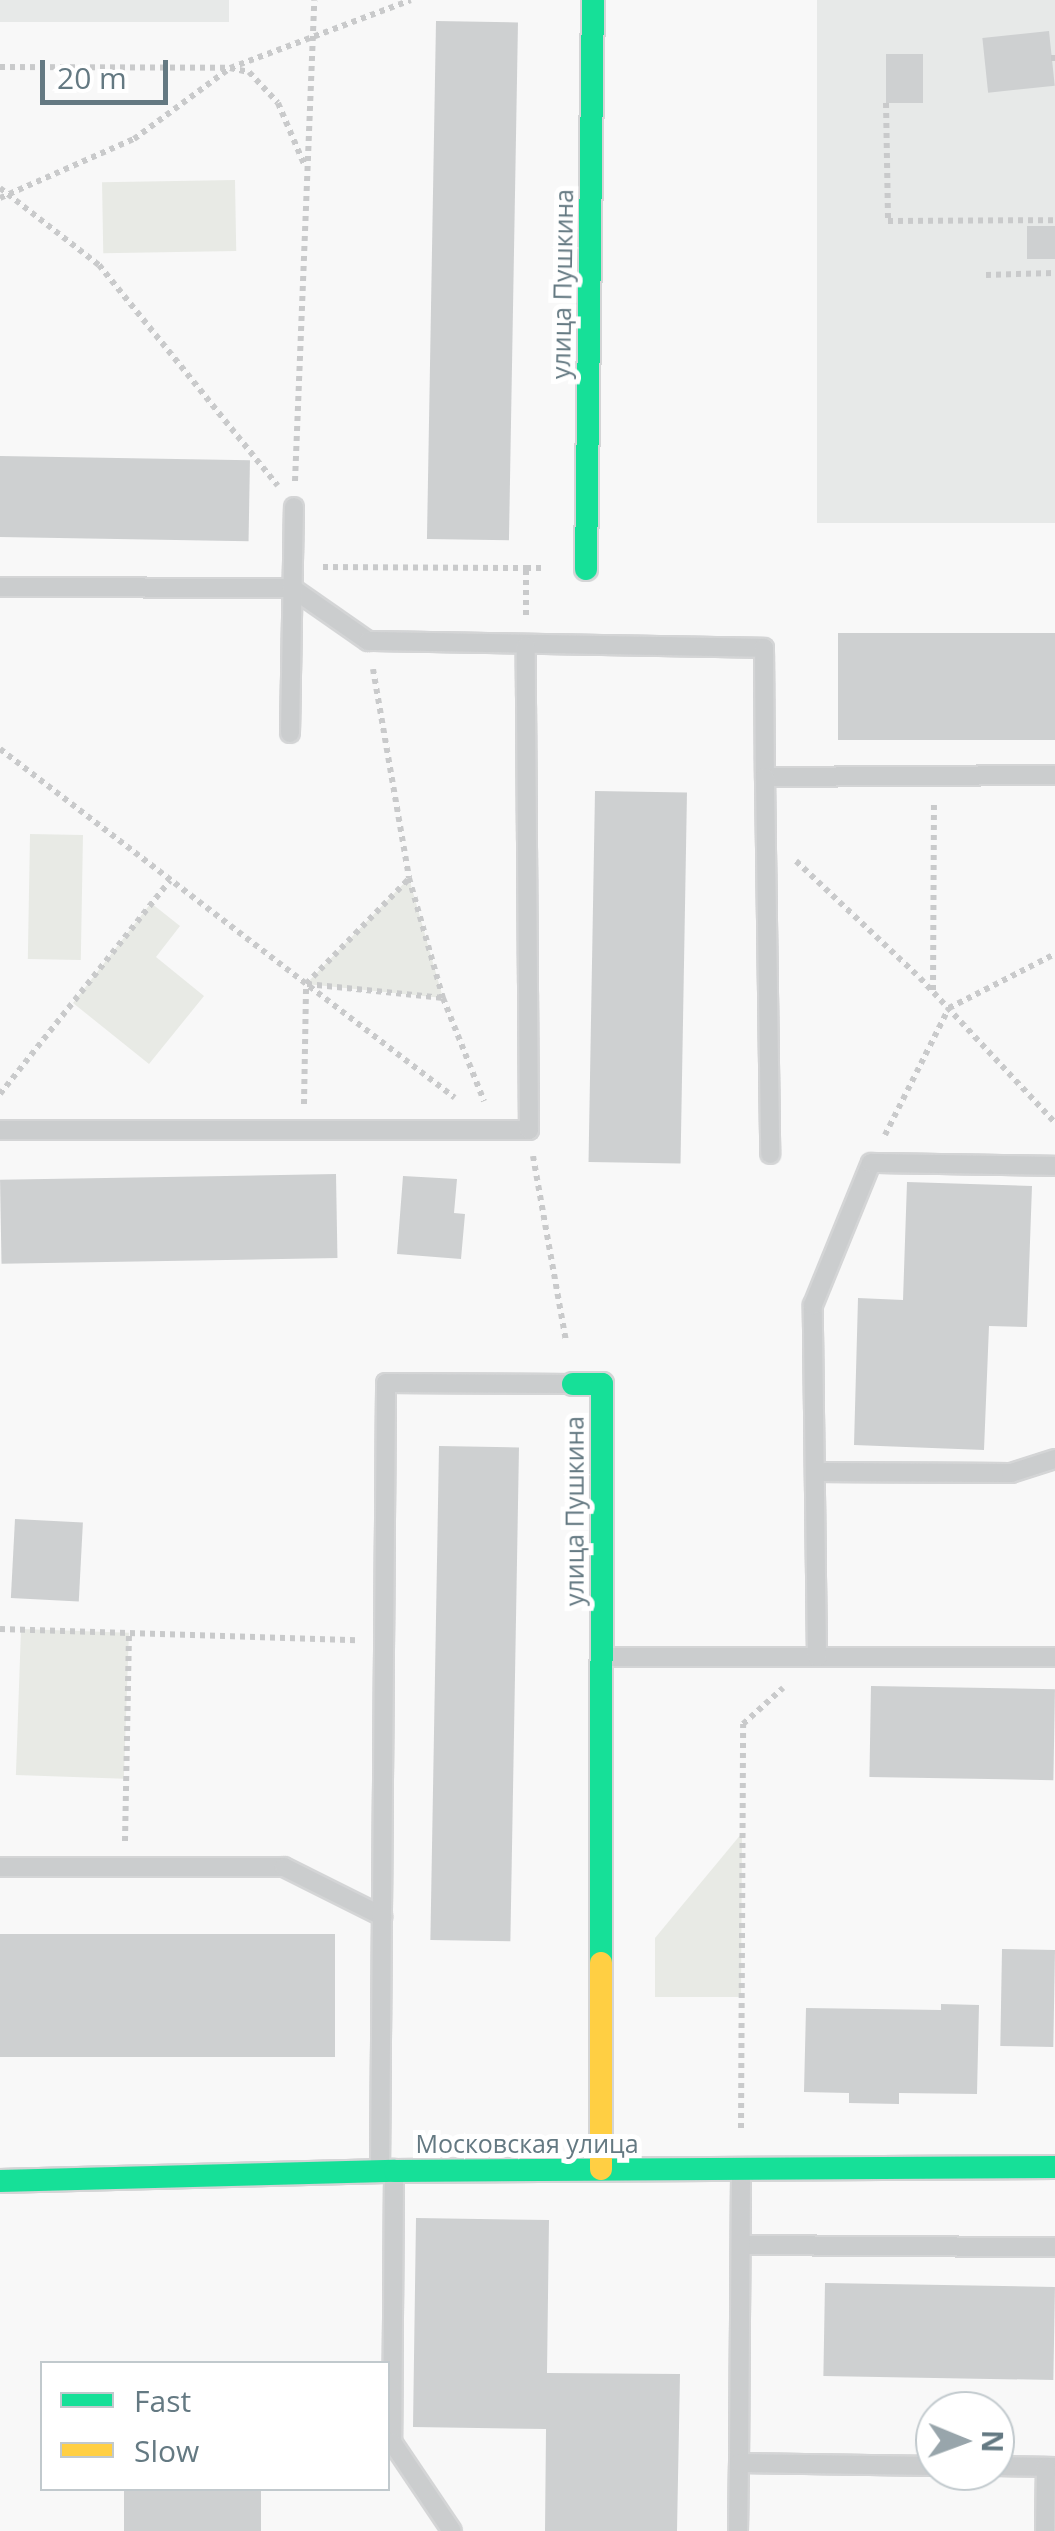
<!DOCTYPE html>
<meta charset="utf-8">
<style>
body{margin:0}
#map{position:relative;width:1055px;height:2531px;overflow:hidden;background:#f8f8f8;font-family:"Open Sans",sans-serif}
div>[style]{position:absolute}
.built>*{inset:0;background:#e7e9e8;transform-origin:0 0}
.green>*{inset:0;background:#e8eae5;transform-origin:0 0}
.building>*{inset:0;background:#ced0d1;transform-origin:0 0}
.path>*{height:6px;margin-top:-3px;transform-origin:0;background:repeating-linear-gradient(90deg,#c9cacb 0 5px,transparent 0 10px)}
.roads{filter:drop-shadow(2px 0 #d4d5d6) drop-shadow(-2px 0 #d4d5d6) drop-shadow(0 2px #d4d5d6) drop-shadow(0 -2px #d4d5d6)}
.lane>*{height:18px;margin:-9px;padding:0 9px;transform-origin:9px;border-radius:9px;background:#cbcdce}
.fast>*{height:22px;margin:-11px;padding:0 11px;transform-origin:11px;border-radius:11px;background:#16e098}
.slow>*{height:22px;margin:-11px;padding:0 11px;transform-origin:11px;border-radius:11px;background:#ffcf43}
span{translate:-50% -50%;white-space:nowrap;text-align:center;line-height:1.15;-webkit-text-stroke:10px #fff;paint-order:stroke}
.street-label{font-size:25px;color:#647982}
.legend{position:absolute;left:40px;top:2361px;width:350px;height:130px;box-sizing:border-box;background:#fff;border:2px solid #c1c9cd;margin:0;padding:12px 18px;list-style:none;font-size:30px;color:#647982}
.legend li{display:flex;align-items:center;gap:20px;height:50px}
.legend b{width:50px;border:2px solid #c1c9cd}
.north{position:absolute;left:915px;top:2391px;width:100px;height:100px;box-sizing:border-box;background:#fff;border:2px solid #c1c9cd;border-radius:50%;rotate:91deg;font-size:28px;font-weight:700;line-height:40px;text-align:center;color:#647982}
.north::after{content:'';display:block;margin:auto;width:35px;height:45px;background:#98a5ab;clip-path:polygon(50% 0,100% 100%,50% 72%,0 100%)}
.scale{position:absolute;left:40px;top:60px;width:128px;height:45px;box-sizing:border-box;border:5px solid #647982;border-top:0;padding-left:12px;font-size:30px;line-height:35px;white-space:nowrap;color:#647982;-webkit-text-stroke:8px #fff;paint-order:stroke}
</style>
<div id="map">
<div class="built">
<i style="left:0;top:0;width:229px;height:22px"></i>
<i style="left:817px;top:0;width:238px;height:523px"></i>
</div>
<div class="green">
<i style="left:235px;top:180px;width:71px;height:133px;rotate:89deg"></i>
<i style="left:30px;top:834px;width:53px;height:125px;rotate:1deg"></i>
<i style="clip-path:polygon(409px 878px,443px 998px,306px 984px)"></i>
<i style="clip-path:polygon(151px 903px,180px 926px,156px 957px,204px 996px,149px 1064px,73px 1003px)"></i>
<i style="left:21px;top:1629px;width:108px;height:146px;rotate:2deg"></i>
<i style="clip-path:polygon(742px 1833px,741px 1997px,655px 1997px,655px 1938px)"></i>
</div>
<div class="building">
<i style="left:436px;top:21px;width:82px;height:518px;rotate:1deg"></i>
<i style="left:1049px;top:31px;width:55px;height:67px;rotate:84deg"></i>
<i style="left:886px;top:54px;width:37px;height:49px"></i>
<i style="left:1055px;top:226px;width:33px;height:28px;rotate:90deg"></i>
<i style="left:0;top:456px;width:250px;height:81px;rotate:1deg"></i>
<i style="left:1055px;top:633px;width:107px;height:217px;rotate:90deg"></i>
<i style="left:595px;top:791px;width:92px;height:371px;rotate:1deg"></i>
<i style="left:336px;top:1174px;width:84px;height:336px;rotate:89deg"></i>
<i style="clip-path:polygon(403px 1176px,457px 1179px,454px 1213px,465px 1214px,461px 1259px,397px 1254px)"></i>
<i style="clip-path:polygon(907px 1182px,1032px 1186px,1027px 1327px,989px 1326px,984px 1450px,854px 1445px,858px 1298px,903px 1300px)"></i>
<i style="left:439px;top:1446px;width:80px;height:494px;rotate:1deg"></i>
<i style="left:15px;top:1519px;width:68px;height:79px;rotate:3deg"></i>
<i style="left:871px;top:1686px;width:184px;height:91px;rotate:1deg"></i>
<i style="left:335px;top:1934px;width:123px;height:335px;rotate:90deg"></i>
<i style="left:1002px;top:1949px;width:53px;height:97px;rotate:1deg"></i>
<i style="clip-path:polygon(941px 2004px,979px 2005px,977px 2094px,899px 2093px,899px 2104px,849px 2103px,849px 2093px,804px 2092px,806px 2008px,941px 2010px)"></i>
<i style="clip-path:polygon(416px 2218px,549px 2220px,547px 2373px,680px 2374px,677px 2531px,545px 2531px,546px 2429px,413px 2427px)"></i>
<i style="left:825px;top:2283px;width:230px;height:93px;rotate:1deg"></i>
<i style="left:124px;top:2488px;width:137px;height:43px"></i>
</div>
<div class="path">
<i style="left:1051px;top:58px;width:4px"></i>
<i style="left:0;top:67px;width:230px;rotate:0.2deg"></i>
<i style="left:230px;top:68px;width:19px;rotate:12deg"></i>
<i style="left:249px;top:72px;width:42px;rotate:46.9deg"></i>
<i style="left:278px;top:103px;width:66px;rotate:66.9deg"></i>
<i style="left:886px;top:103px;width:118px;rotate:89deg"></i>
<i style="left:888px;top:221px;width:167px;rotate:-0.3deg"></i>
<i style="left:0;top:188px;width:125px;rotate:37.9deg"></i>
<i style="left:99px;top:265px;width:284px;rotate:51deg"></i>
<i style="left:0;top:198px;width:146px;rotate:-23.8deg"></i>
<i style="left:134px;top:139px;width:119px;rotate:-36.5deg"></i>
<i style="left:230px;top:68px;width:193px;rotate:-20.6deg"></i>
<i style="left:986px;top:275px;width:69px;rotate:-1.7deg"></i>
<i style="left:295px;top:481px;width:481px;rotate:-87.7deg"></i>
<i style="left:323px;top:567px;width:203px;rotate:0.3deg"></i>
<i style="left:526px;top:615px;width:47px;rotate:-90deg"></i>
<i style="left:526px;top:568px;width:15px"></i>
<i style="left:373px;top:669px;width:212px;rotate:80.2deg"></i>
<i style="left:409px;top:878px;width:125px;rotate:74.2deg"></i>
<i style="left:443px;top:998px;width:111px;rotate:68.3deg"></i>
<i style="left:0;top:749px;width:573px;rotate:37.49deg"></i>
<i style="left:796px;top:861px;width:170px;rotate:43.3deg"></i>
<i style="left:920px;top:978px;width:198px;rotate:47deg"></i>
<i style="left:307px;top:984px;width:137px;rotate:5.9deg"></i>
<i style="left:933px;top:990px;width:188px;rotate:-89.7deg"></i>
<i style="left:0;top:1094px;width:273px;rotate:-51.5deg"></i>
<i style="left:304px;top:1104px;width:120px;rotate:-89deg"></i>
<i style="left:306px;top:984px;width:147px;rotate:-45.6deg"></i>
<i style="left:885px;top:1135px;width:142px;rotate:-63.3deg"></i>
<i style="left:949px;top:1008px;width:119px;rotate:-27deg"></i>
<i style="left:533px;top:1156px;width:188px;rotate:79.9deg"></i>
<i style="left:0;top:1629px;width:357px;rotate:1.8deg"></i>
<i style="left:125px;top:1841px;width:208px;rotate:-88.9deg"></i>
<i style="left:741px;top:2128px;width:404px;rotate:-89.7deg"></i>
<i style="left:743px;top:1724px;width:54px;rotate:-42deg"></i>
</div>
<div class="roads">
<div class="lane">
<i style="left:0;top:587px;width:292px;rotate:0.2deg"></i>
<i style="left:292px;top:588px;width:93px;rotate:34.9deg"></i>
<i style="left:368px;top:641px;width:396px;rotate:1deg"></i>
<i style="left:764px;top:648px;width:129px;rotate:89.6deg"></i>
<i style="left:765px;top:777px;width:290px;rotate:-0.4deg"></i>
<i style="left:290px;top:733px;width:226px;rotate:-89deg"></i>
<i style="left:765px;top:777px;width:377px;rotate:89.2deg"></i>
<i style="left:0;top:1130px;width:529px"></i>
<i style="left:529px;top:1130px;width:484px;rotate:-90.4deg"></i>
<i style="left:815px;top:1472px;width:196px;rotate:0.3deg"></i>
<i style="left:1011px;top:1473px;width:46px;rotate:-17.7deg"></i>
<i style="left:606px;top:1657px;width:449px"></i>
<i style="left:817px;top:1657px;width:352px;rotate:-90.7deg"></i>
<i style="left:813px;top:1305px;width:153px;rotate:-67.8deg"></i>
<i style="left:871px;top:1163px;width:184px;rotate:0.9deg"></i>
<i style="left:0;top:1867px;width:284px"></i>
<i style="left:284px;top:1867px;width:110px;rotate:26.6deg"></i>
<i style="left:380px;top:2171px;width:788px;rotate:-89.56deg"></i>
<i style="left:386px;top:1383px;width:187px;rotate:0.3deg"></i>
<i style="left:394px;top:2175px;width:267px;rotate:90.4deg"></i>
<i style="left:392px;top:2442px;width:107px;rotate:56deg"></i>
<i style="left:741px;top:2245px;width:314px;rotate:0.4deg"></i>
<i style="left:739px;top:2463px;width:294px;rotate:-89.6deg"></i>
<i style="left:995px;top:2466px;width:60px;rotate:1deg"></i>
<i style="left:738px;top:2531px;width:68px;rotate:-89.2deg"></i>
<i style="left:739px;top:2463px;width:196px;rotate:0.9deg"></i>
<i style="left:1045px;top:2531px;width:64px;rotate:-89.1deg"></i>
</div>
<div class="fast">
<i style="left:586px;top:569px;width:569px;rotate:-89.3deg"></i>
<i style="left:573px;top:1384px;width:29px"></i>
<i style="left:602px;top:1384px;width:579px;rotate:90.1deg"></i>
<i style="left:0;top:2181px;width:395px;rotate:-1.5deg"></i>
<i style="left:395px;top:2171px;width:660px;rotate:-0.35deg"></i>
</div>
<div class="slow">
<i style="left:601px;top:2169px;width:206px;rotate:-90deg"></i>
</div>
</div>
<div class="street-label">
<span style="left:562px;top:284px;rotate:-89deg">улица Пушкина</span>
<span style="left:574px;top:1511px;rotate:-90deg">улица Пушкина</span>
<span style="left:527px;top:2143px">Московская улица</span>
</div>
<ul class="legend">
<li><b style="height:12px;background:#16e098"></b>Fast</li>
<li><b style="height:12px;background:#ffcf43"></b>Slow</li>
</ul>
<div class="north">N</div>
<div class="scale">20 m</div>
</div>
